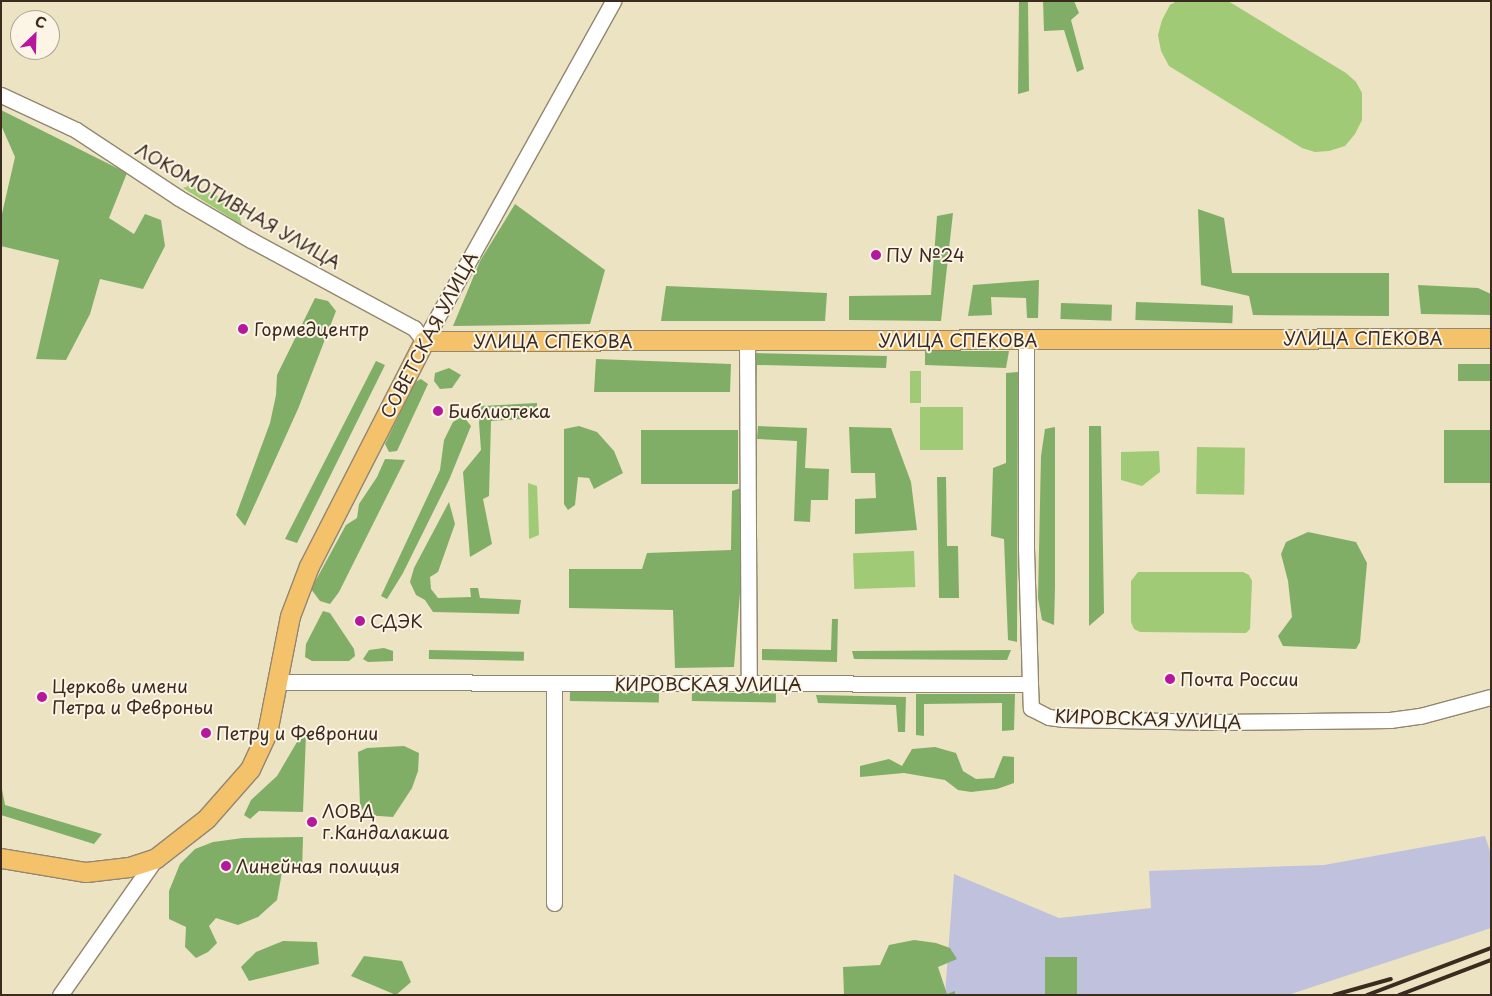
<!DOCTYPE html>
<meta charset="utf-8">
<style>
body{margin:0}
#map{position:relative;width:1492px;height:996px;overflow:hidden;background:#ebe3c1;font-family:"Playpen Sans",sans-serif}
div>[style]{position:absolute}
.industrial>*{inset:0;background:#c0c2dd}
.green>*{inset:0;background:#a0ca76;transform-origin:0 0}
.forest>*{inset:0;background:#80ae67;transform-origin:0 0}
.roads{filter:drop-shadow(1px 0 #938670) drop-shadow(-1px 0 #938670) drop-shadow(0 1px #938670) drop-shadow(0 -1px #938670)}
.minor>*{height:15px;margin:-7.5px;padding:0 7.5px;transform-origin:7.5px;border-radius:7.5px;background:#fff}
.major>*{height:19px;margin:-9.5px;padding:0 9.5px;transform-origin:9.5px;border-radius:9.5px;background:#f3c26a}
.rail>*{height:4px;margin:-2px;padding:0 2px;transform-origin:2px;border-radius:2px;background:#3b2a1e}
.dots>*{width:14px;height:14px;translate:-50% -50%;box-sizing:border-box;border:2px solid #fcf5e5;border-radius:50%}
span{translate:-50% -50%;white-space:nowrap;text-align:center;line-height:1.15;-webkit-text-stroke:4px #fcf5e5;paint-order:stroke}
.street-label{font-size:18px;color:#3b2a1e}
.poi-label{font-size:18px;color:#3b2a1e}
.left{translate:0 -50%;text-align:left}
.frame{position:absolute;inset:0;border:2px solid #3b2a1e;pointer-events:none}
.north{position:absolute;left:10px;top:10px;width:50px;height:50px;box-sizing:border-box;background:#fcf5e5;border:1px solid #afa495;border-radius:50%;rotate:24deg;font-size:14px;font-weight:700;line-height:20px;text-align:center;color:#3b2a1e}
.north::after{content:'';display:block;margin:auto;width:18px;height:22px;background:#b5179e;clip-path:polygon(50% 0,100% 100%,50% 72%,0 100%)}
</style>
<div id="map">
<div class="industrial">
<i style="clip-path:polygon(1485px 836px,1491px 854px,1491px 928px,1288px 995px,945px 995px,954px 874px,1059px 918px,1151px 908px,1149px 871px,1324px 865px)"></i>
</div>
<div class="green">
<i style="clip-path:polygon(1177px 1px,1228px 1px,1346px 73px,1356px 82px,1362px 93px,1362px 120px,1355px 134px,1345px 146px,1329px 151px,1315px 152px,1302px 148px,1169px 66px,1161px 51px,1158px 35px,1162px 20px,1170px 5px)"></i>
<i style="clip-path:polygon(193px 184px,236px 205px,242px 225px,183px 188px)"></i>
<i style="left:910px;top:371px;width:11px;height:32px"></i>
<i style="left:963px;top:407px;width:43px;height:43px;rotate:90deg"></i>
<i style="left:1197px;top:447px;width:48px;height:47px;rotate:1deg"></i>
<i style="clip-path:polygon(1159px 451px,1160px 472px,1142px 486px,1121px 480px,1121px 452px)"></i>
<i style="clip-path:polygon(528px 483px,537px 486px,539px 535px,529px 539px)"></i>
<i style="left:914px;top:551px;width:36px;height:61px;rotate:88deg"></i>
<i style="clip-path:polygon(1138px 572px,1243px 572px,1249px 575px,1252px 581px,1250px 629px,1246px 633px,1140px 632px,1134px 629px,1131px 622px,1131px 581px)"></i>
</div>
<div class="forest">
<i style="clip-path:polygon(1019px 1px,1028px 1px,1029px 91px,1018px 94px)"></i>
<i style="clip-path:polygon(1043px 1px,1074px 1px,1079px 13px,1071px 20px,1084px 69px,1077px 72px,1064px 30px,1044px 31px)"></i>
<i style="clip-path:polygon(1px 110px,127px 173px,109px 218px,134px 234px,145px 214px,161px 220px,165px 246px,143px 289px,100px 279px,90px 314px,66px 360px,36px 359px,59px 260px,1px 246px,1px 218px,15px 157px,1px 125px)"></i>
<i style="clip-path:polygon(515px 204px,605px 270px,590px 324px,453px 326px,480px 261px)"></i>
<i style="clip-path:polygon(1198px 209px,1224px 218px,1232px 273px,1389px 273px,1389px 316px,1253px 315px,1249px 296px,1201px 285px)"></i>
<i style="clip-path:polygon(953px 213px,941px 321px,849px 320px,849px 296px,931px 295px,937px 216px)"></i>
<i style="clip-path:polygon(1039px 280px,1038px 318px,1027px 318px,1026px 298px,991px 297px,992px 315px,968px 316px,973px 285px)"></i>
<i style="clip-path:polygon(1418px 285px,1478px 288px,1491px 294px,1491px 315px,1421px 314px)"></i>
<i style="clip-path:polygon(666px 286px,827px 293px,825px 321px,661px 321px)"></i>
<i style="clip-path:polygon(315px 298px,328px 301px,336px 311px,298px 409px,245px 526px,236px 515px,270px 423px,276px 395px,277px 375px)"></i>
<i style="left:1136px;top:302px;width:97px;height:18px;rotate:2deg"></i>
<i style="left:1061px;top:303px;width:51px;height:16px;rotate:2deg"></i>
<i style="clip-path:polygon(925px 351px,1009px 351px,1006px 368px,925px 365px)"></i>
<i style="clip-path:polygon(752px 353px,887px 356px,886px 368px,757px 365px,756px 409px,751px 408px)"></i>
<i style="clip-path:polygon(596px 359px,731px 364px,730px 392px,594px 392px)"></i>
<i style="clip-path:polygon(376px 361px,385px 365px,297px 543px,285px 539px)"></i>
<i style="left:1458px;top:364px;width:33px;height:17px"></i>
<i style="clip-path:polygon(449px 368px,461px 375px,452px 388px,440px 389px,434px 381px,435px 373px)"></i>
<i style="clip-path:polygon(1018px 372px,1017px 642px,1008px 640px,1004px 539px,991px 536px,993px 468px,1006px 463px,1006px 373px)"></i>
<i style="clip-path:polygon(421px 379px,428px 384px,397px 451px,389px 452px,385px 444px,415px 382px)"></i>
<i style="clip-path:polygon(537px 403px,537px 418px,491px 421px,489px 496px,483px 499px,492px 544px,470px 557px,463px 472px,481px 450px,479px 423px,481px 406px)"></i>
<i style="clip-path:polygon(463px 416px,471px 426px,449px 480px,403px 573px,387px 599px,381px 596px,440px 470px,444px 440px,453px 422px)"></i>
<i style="clip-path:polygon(579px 426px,597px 432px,614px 451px,623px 473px,594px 489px,589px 478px,578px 477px,575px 505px,568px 510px,564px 504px,564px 429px)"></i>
<i style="clip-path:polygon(758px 426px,807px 428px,805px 468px,829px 469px,828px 500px,811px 500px,810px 522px,794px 521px,797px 441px,757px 439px)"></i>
<i style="clip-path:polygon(1089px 426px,1101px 426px,1104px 613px,1089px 626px)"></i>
<i style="clip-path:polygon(849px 427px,891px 428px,911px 482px,917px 530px,855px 534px,855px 499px,876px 498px,875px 473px,851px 473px)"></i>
<i style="clip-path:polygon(1055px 427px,1055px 588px,1054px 625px,1042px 620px,1038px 598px,1041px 456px,1045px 429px)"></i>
<i style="left:641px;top:430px;width:97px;height:54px"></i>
<i style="left:1491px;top:430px;width:53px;height:47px;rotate:90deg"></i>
<i style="clip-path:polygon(385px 459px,405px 460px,339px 592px,330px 604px,320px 601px,311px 589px,346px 525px,357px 518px,359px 504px,377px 477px)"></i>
<i style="clip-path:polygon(937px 477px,946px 477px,947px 546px,958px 546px,959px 598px,939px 598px)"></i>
<i style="clip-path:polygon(741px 488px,742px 568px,734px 667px,675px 668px,673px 610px,569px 608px,569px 569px,642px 569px,647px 553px,731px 550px,732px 491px)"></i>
<i style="clip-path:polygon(449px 502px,455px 524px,438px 572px,430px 577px,431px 589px,438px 598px,471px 597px,470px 588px,478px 588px,480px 598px,521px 600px,519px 614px,433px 612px,425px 600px,416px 595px,410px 582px,414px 568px)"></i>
<i style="clip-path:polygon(1308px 532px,1356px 542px,1367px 563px,1360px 642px,1356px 649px,1283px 646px,1278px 636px,1292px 617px,1288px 581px,1281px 554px,1286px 542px)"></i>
<i style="clip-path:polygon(323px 611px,330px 613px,354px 649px,355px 656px,349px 661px,312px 661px,305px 657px,306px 644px)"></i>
<i style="clip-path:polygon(832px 619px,838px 619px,837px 662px,762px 660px,762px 649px,831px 650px)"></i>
<i style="clip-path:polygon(384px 648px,393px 651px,393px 661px,368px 662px,363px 659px,369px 650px)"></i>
<i style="left:429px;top:650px;width:95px;height:9px;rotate:1deg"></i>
<i style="clip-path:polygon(1011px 650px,1007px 660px,854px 659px,852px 651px)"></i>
<i style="left:570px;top:691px;width:89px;height:10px;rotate:1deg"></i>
<i style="left:692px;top:692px;width:84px;height:9px;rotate:1deg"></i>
<i style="clip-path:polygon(916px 694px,1015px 694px,1014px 730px,1002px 731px,1002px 703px,924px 704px,924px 736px,916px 735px)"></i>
<i style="clip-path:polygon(816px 695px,906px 697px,905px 732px,898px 732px,896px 705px,818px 703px)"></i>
<i style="clip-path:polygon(306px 734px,303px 812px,259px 811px,250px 819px,244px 815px,251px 800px,277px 776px,297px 742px)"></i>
<i style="clip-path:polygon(404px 746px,419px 753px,418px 771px,412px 788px,393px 817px,365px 815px,360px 805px,358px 752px,367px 748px)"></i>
<i style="clip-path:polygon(935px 747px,956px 753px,963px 771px,976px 779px,994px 778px,1003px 756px,1014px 757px,1014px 783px,997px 789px,971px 792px,958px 790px,945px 780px,904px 773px,860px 777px,860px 766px,889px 759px,902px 766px,912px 749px)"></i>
<i style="clip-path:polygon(1px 784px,5px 805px,102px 834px,94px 844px,1px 815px)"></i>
<i style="clip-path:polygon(303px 837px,302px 871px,282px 872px,277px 900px,258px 917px,238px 925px,216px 918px,209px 926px,217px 943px,208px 952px,196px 958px,185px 947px,186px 927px,169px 919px,169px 891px,180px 864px,195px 849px,213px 842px,243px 838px)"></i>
<i style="clip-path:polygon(914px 940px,936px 943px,950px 948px,957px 959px,938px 967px,947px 994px,955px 991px,955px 995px,844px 995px,843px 967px,880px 965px,889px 945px)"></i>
<i style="clip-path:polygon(283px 941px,317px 942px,319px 964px,249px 981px,241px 967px,256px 952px)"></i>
<i style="clip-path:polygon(364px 956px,402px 961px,411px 982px,396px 995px,351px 976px)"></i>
<i style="left:1045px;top:957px;width:32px;height:38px"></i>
</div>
<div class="roads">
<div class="minor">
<i style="left:1px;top:95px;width:83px;rotate:25deg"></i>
<i style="left:76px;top:130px;width:123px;rotate:33.4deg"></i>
<i style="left:179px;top:198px;width:83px;rotate:30.3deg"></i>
<i style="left:251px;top:240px;width:185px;rotate:28.4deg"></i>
<i style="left:414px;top:328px;width:16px;rotate:52deg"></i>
<i style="left:1026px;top:339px;width:210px;rotate:90deg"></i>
<i style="left:1026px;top:549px;width:135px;rotate:88.3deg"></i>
<i style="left:747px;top:340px;width:344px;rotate:89.7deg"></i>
<i style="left:424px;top:341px;width:389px;rotate:-60.9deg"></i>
<i style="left:277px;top:682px;width:753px;rotate:0.15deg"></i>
<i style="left:1030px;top:684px;width:24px;rotate:88deg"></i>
<i style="left:1031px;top:708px;width:20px;rotate:27deg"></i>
<i style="left:1049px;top:717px;width:15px;rotate:8deg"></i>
<i style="left:1064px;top:719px;width:155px;rotate:1.1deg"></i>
<i style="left:1219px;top:722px;width:171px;rotate:-0.7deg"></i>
<i style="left:1390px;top:720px;width:30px;rotate:-8deg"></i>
<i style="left:1420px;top:716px;width:73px;rotate:-15deg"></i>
<i style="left:554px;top:683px;width:220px;rotate:90deg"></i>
<i style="left:60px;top:995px;width:167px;rotate:-55deg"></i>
</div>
<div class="major">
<i style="left:1px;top:858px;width:86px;rotate:9.4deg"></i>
<i style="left:86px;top:872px;width:43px;rotate:-6.6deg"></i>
<i style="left:129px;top:867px;width:28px;rotate:-18deg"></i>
<i style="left:156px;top:858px;width:63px;rotate:-38deg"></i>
<i style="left:206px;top:819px;width:67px;rotate:-48.7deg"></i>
<i style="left:250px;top:769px;width:40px;rotate:-65deg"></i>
<i style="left:267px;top:733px;width:119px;rotate:-78.9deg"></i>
<i style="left:290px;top:616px;width:53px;rotate:-69.2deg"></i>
<i style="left:309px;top:566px;width:253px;rotate:-62.9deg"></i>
<i style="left:424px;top:341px;width:1067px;rotate:-0.16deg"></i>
</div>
</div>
<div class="rail">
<i style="left:1334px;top:995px;width:59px;rotate:-15.7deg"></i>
<i style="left:1367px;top:995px;width:133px;rotate:-20.8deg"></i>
<i style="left:1399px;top:995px;width:98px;rotate:-20.8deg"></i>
</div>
<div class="dots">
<i style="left:876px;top:255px;background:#b5179e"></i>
<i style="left:243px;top:329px;background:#b5179e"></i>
<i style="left:438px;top:411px;background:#b5179e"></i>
<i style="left:360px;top:621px;background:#b5179e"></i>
<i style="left:1170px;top:679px;background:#b5179e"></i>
<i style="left:42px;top:697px;background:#b5179e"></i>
<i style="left:206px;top:733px;background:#b5179e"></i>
<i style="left:312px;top:822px;background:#b5179e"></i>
<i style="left:226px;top:866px;background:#b5179e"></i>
</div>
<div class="street-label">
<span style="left:238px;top:206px;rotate:30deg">ЛОКОМОТИВНАЯ УЛИЦА</span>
<span style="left:429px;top:335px;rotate:-62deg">СОВЕТСКАЯ УЛИЦА</span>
<span style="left:1363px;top:338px">УЛИЦА СПЕКОВА</span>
<span style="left:958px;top:340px">УЛИЦА СПЕКОВА</span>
<span style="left:553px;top:341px">УЛИЦА СПЕКОВА</span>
<span style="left:708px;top:684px">КИРОВСКАЯ УЛИЦА</span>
<span style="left:1148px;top:719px;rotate:2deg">КИРОВСКАЯ УЛИЦА</span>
</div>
<div class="poi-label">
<span class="left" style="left:886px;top:255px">ПУ №24</span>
<span class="left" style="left:254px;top:329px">Гормедцентр</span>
<span class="left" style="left:448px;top:411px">Библиотека</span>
<span class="left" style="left:370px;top:621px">СДЭК</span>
<span class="left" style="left:1180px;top:679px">Почта России</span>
<span class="left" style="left:52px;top:697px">Церковь имени<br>Петра и Февроньи</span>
<span class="left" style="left:216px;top:733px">Петру и Февронии</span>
<span class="left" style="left:322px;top:822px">ЛОВД<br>г.Кандалакша</span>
<span class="left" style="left:236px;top:866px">Линейная полиция</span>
</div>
<div class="frame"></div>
<div class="north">С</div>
</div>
